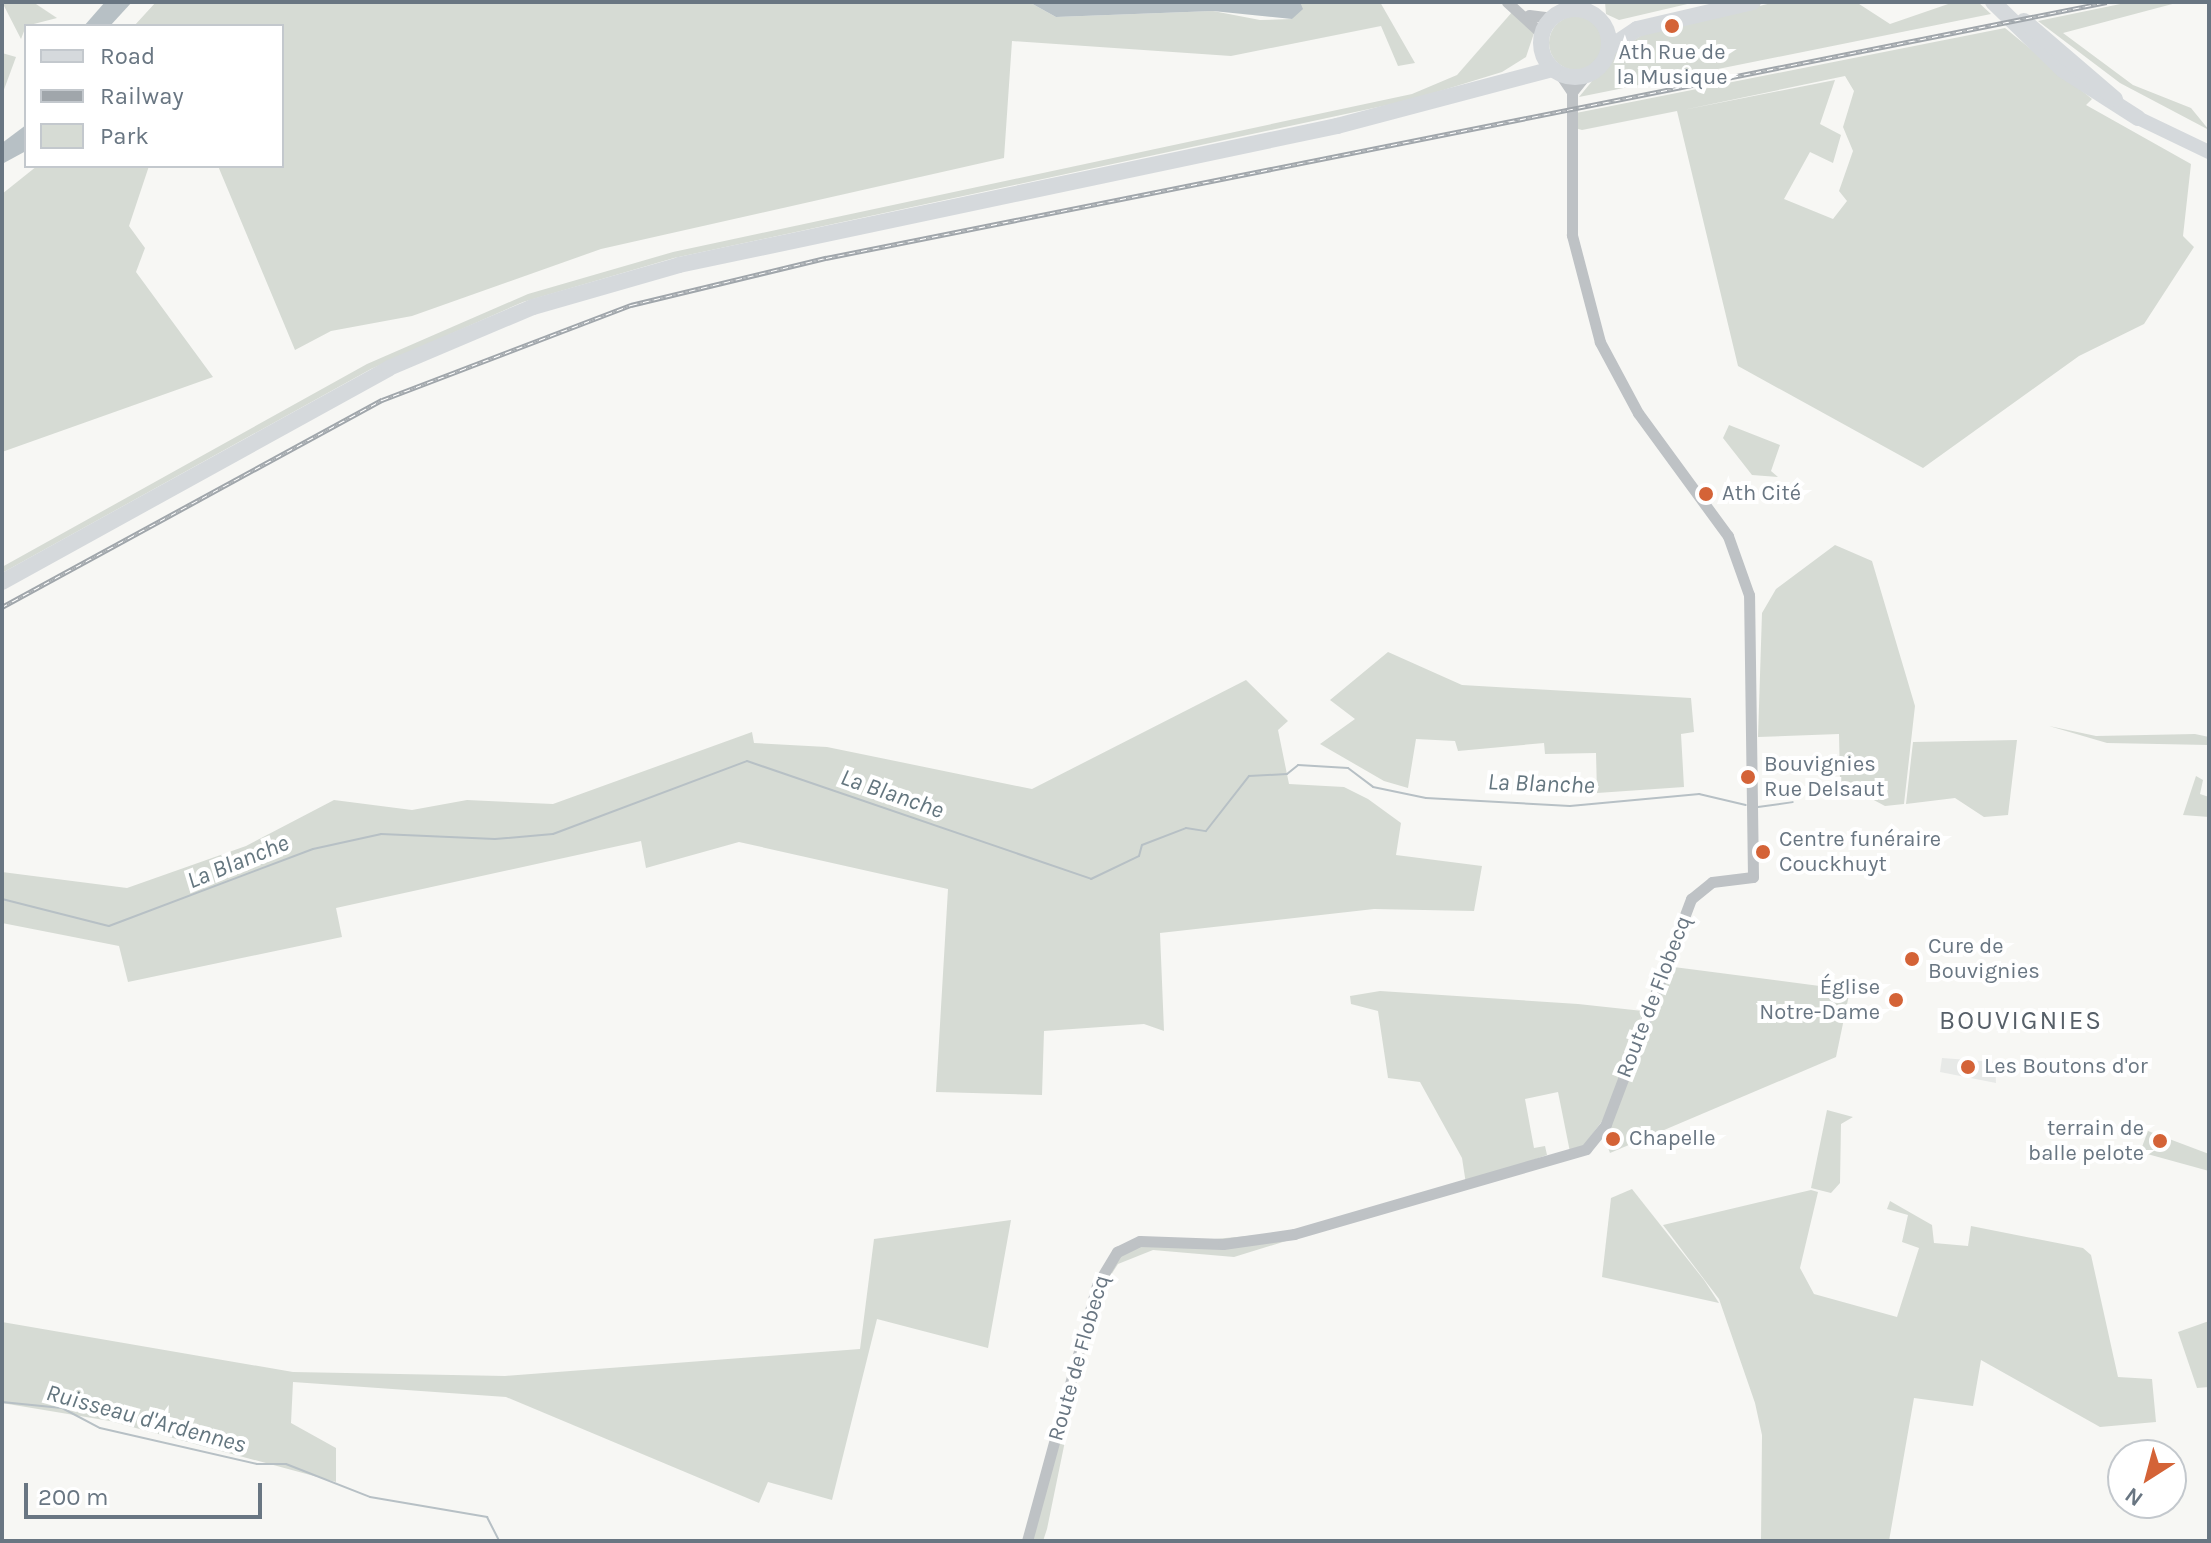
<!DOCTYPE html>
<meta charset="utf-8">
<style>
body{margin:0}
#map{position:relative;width:2211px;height:1543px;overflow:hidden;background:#f7f7f4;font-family:Karla,sans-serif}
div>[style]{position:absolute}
.built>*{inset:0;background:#e7e9e7}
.green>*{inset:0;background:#d6dbd4}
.round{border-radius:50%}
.water>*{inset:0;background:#b7c0c5}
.stream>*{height:2px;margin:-1px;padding:0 1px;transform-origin:1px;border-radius:1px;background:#b7c0c5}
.minor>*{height:11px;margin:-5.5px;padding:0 5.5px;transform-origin:5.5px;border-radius:5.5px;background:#bec2c5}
.major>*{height:14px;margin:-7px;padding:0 7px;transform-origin:7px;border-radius:7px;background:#d5d9dc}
.highway>*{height:16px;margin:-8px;padding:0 8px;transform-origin:8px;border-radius:8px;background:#d5d9dc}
.highway>.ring{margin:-8px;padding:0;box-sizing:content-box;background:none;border:16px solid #d5d9dc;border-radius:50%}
.rail>*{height:5px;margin-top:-2.5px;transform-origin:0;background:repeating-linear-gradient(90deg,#fff 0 6px,#a0a6ab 0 12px);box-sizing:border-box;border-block:2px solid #a0a6ab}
.dots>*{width:22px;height:22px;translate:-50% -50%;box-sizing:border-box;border:4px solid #fff;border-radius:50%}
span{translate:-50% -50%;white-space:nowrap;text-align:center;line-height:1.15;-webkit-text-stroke:8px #fff;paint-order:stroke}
.poi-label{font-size:22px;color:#697682}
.left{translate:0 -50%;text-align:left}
.right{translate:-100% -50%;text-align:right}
.street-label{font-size:22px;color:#697682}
.water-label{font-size:24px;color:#64767f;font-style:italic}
.quarter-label{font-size:26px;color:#565f68;letter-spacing:2px}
.frame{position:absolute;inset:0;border:4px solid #697682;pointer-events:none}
.legend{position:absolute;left:24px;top:24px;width:260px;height:144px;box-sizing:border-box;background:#fff;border:2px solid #c3c8cd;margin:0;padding:10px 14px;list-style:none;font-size:24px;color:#697682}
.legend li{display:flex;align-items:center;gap:16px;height:40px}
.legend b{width:40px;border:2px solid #c3c8cd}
.north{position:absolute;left:2107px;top:1439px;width:80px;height:80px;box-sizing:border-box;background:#fff;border:2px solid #c3c8cd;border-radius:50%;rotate:216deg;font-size:22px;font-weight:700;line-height:32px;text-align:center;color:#697682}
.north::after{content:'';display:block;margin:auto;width:28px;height:36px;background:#d46337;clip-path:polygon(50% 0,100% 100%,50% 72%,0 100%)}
.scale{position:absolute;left:24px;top:1483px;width:238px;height:36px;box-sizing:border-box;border:4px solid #697682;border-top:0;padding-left:10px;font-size:24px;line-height:28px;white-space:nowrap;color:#697682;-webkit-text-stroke:6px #fff;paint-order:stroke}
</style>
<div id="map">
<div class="built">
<i style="clip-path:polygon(1942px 1058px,1995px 1062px,1996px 1083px,1940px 1072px)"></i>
</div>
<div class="green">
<i style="clip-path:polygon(2px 2px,33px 2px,57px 18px,26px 26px,21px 39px)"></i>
<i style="clip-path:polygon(156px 2px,1029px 2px,1056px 17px,1213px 11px,1260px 20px,1292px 19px,1300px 2px,1380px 2px,1415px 63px,1398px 66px,1381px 26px,1231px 56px,1012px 41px,1004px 158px,601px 249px,412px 316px,331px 331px,295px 350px,218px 166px,282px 166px,282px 26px,134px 26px)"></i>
<i style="clip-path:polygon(1605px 2px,1696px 2px,1619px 20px,1606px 14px)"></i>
<i style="clip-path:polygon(1776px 2px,1856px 2px,1890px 24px,1954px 2px,1978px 2px,1991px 14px,1579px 97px,1616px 52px,1645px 33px)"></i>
<i style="clip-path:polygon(2130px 2px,2180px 2px,2063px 33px,2133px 85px,2191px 108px,2209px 130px,2120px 83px,2038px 21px)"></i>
<i style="clip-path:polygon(1513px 11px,1535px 30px,1526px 57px,1502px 72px,1411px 100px,674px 258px,523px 302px,371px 369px,2px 573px,2px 567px,367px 364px,528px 294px,673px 252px,1412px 94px,1457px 75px)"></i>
<i class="round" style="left:1549px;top:16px;width:54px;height:54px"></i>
<i style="clip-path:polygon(evenodd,2005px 28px,2092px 99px,2086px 105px,2191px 164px,2183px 236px,2194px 247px,2144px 324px,2079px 356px,1923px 468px,1738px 366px,1677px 111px,1582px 130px,1575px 128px,1576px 113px,2005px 28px,1845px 76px,1854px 91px,1843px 127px,1853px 151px,1839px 191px,1847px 201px,1833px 219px,1784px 199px,1810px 152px,1833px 163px,1841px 135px,1820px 124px,1835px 80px,1683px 110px,1845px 76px)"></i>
<i style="clip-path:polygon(2px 53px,16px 57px,2px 95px)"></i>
<i style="clip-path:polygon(37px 166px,149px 166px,129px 226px,145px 248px,136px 272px,213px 377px,2px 452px,2px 194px)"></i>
<i style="clip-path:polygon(1729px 425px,1780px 445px,1771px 471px,1778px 477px,1752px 475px,1723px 438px)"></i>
<i style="clip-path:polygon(1835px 545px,1872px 561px,1915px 706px,1904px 804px,1885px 806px,1840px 782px,1839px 734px,1758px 737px,1762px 613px,1776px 589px)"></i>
<i style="clip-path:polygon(1388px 652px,1462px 685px,1691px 698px,1694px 732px,1681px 734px,1684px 787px,1597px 793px,1596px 753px,1545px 754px,1544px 743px,1458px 751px,1455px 741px,1416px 739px,1408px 788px,1384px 781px,1320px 744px,1355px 719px,1330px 700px)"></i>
<i style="clip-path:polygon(1246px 680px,1288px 721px,1278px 730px,1289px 784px,1344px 787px,1368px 799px,1401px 823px,1396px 855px,1482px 866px,1474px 911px,1374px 909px,1160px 933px,1164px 1031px,1144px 1024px,1044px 1031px,1042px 1095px,936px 1092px,948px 889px,739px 842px,646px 868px,641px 841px,336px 908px,342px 937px,128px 982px,119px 946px,2px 923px,2px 872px,127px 888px,246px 846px,334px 800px,412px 810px,467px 800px,553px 804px,752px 732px,754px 743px,827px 747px,1032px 789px)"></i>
<i style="clip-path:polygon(2049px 726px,2096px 736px,2195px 734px,2209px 737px,2209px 745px,2107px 743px)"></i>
<i style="clip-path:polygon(2017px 740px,2008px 815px,1984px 817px,1955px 798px,1906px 804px,1913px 742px)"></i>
<i style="clip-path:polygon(2196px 776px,2203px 780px,2200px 794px,2209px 797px,2209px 817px,2183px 815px)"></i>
<i style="clip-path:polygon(1666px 966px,1850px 990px,1836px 1057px,1610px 1153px,1605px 1140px)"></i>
<i style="clip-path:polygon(1380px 991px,1578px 1004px,1643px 1011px,1606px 1116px,1584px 1145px,1570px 1152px,1558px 1092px,1525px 1099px,1534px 1148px,1545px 1146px,1547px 1155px,1466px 1184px,1462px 1158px,1420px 1082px,1388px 1078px,1378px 1011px,1351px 1004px,1350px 996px)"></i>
<i style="clip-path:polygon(1827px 1110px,1853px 1117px,1841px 1124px,1840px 1183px,1831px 1193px,1811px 1188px)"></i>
<i style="clip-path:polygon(2148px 1131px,2209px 1154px,2209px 1171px,2140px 1152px)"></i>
<i style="clip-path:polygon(1632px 1189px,1704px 1280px,1719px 1303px,1602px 1277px,1611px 1198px)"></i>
<i style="clip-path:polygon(1811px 1190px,1818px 1192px,1800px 1268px,1814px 1294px,1897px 1317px,1919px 1248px,1902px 1242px,1908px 1215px,1887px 1209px,1890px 1201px,1932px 1225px,1934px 1243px,1968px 1246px,1971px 1226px,2083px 1248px,2091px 1255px,2118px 1377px,2152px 1379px,2156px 1422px,2100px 1427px,1981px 1360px,1973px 1406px,1914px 1398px,1889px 1541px,1761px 1541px,1762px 1435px,1755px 1403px,1719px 1299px,1663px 1225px)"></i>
<i style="clip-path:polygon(1011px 1220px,988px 1348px,877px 1319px,832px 1500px,768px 1482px,759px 1503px,506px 1397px,293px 1382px,291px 1423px,336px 1448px,336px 1482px,110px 1421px,2px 1403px,2px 1322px,293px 1372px,505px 1376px,860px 1349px,874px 1239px)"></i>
<i style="clip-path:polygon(1325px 1229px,1234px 1257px,1153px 1250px,1118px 1264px,1102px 1289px,1081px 1363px,1047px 1529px,1043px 1541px,1030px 1541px,1097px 1294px,1122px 1254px,1138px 1246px)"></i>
<i style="clip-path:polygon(2209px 1321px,2209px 1387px,2197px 1388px,2178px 1332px)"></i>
</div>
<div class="water">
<i style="clip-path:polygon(105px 2px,132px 2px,110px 26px,84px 26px)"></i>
<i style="clip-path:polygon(1029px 2px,1300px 2px,1303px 9px,1292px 19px,1213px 11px,1056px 17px)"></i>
<i style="clip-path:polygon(26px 125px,26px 151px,2px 164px,2px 143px)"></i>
</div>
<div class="stream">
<i style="left:1758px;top:807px;width:35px;rotate:-8deg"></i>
<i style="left:2px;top:899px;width:110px;rotate:14.2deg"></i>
<i style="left:109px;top:926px;width:218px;rotate:-20.7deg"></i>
<i style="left:313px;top:849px;width:70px;rotate:-12.4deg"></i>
<i style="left:381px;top:834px;width:114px;rotate:2.5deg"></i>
<i style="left:495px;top:839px;width:58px;rotate:-4.9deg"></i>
<i style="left:553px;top:834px;width:207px;rotate:-20.6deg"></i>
<i style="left:747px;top:761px;width:364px;rotate:18.9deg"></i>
<i style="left:1091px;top:879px;width:53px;rotate:-25.6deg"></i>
<i style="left:1139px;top:856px;width:11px;rotate:-75deg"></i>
<i style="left:1142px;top:845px;width:47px;rotate:-21.1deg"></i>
<i style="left:1186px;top:828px;width:20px;rotate:9deg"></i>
<i style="left:1206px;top:831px;width:70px;rotate:-52deg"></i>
<i style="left:1249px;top:776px;width:38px;rotate:-3deg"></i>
<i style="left:1287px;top:774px;width:14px;rotate:-39deg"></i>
<i style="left:1298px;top:765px;width:50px;rotate:3.4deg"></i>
<i style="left:1348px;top:768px;width:31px;rotate:37deg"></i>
<i style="left:1373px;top:787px;width:54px;rotate:11.7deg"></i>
<i style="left:1426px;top:798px;width:144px;rotate:3.2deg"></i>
<i style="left:1570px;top:806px;width:130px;rotate:-5.3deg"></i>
<i style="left:1699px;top:794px;width:48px;rotate:13.2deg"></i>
<i style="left:2px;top:1402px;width:60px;rotate:5.7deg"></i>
<i style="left:62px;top:1408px;width:43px;rotate:27.8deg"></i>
<i style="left:100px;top:1428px;width:161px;rotate:12.9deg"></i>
<i style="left:257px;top:1464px;width:29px"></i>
<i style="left:286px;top:1464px;width:90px;rotate:21.4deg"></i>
<i style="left:370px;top:1497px;width:119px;rotate:9.7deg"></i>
<i style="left:487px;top:1517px;width:27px;rotate:63deg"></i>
</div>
<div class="minor">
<i style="left:1507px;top:2px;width:47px;rotate:42.4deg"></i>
<i style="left:1529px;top:15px;width:24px;rotate:7deg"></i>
<i style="left:1572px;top:92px;width:22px;rotate:-51deg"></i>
<i style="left:1027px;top:1541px;width:265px;rotate:-74.7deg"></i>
<i style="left:1097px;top:1285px;width:39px;rotate:-59deg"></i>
<i style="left:1117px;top:1252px;width:25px;rotate:-26deg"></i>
<i style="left:1140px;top:1241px;width:83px;rotate:2.1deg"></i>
<i style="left:1223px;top:1244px;width:72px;rotate:-8deg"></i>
<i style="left:1294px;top:1234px;width:304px;rotate:-16.2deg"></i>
<i style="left:1586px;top:1149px;width:32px;rotate:-51deg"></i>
<i style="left:1606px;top:1124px;width:241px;rotate:-69.3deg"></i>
<i style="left:1691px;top:899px;width:27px;rotate:-39deg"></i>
<i style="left:1712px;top:882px;width:41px;rotate:-7deg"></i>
<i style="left:1753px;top:877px;width:282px;rotate:-90.8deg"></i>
<i style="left:1749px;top:595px;width:63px;rotate:-109.6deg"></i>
<i style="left:1728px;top:536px;width:152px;rotate:-126.2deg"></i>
<i style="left:1638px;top:413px;width:81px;rotate:-118.2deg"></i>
<i style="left:1600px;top:342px;width:111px;rotate:-104.7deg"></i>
<i style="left:1572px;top:235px;width:143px;rotate:-90deg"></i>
<i style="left:1572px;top:92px;width:23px;rotate:-124deg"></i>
</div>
<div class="major">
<i style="left:2138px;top:118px;width:79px;rotate:25.6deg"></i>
</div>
<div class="highway">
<i style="left:1993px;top:2px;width:98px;rotate:44.2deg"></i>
<i style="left:2063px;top:70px;width:89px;rotate:32.6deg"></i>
<i class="ring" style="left:1541px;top:9px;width:52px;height:52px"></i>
<i style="left:2024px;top:21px;width:120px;rotate:40.6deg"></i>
<i style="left:1609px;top:48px;width:34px;rotate:-34deg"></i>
<i style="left:1637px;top:29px;width:119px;rotate:-13.1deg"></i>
<i style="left:2px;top:582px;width:442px;rotate:-28.9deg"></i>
<i style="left:389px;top:368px;width:156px;rotate:-23deg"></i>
<i style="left:533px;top:307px;width:152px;rotate:-16deg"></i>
<i style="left:679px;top:265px;width:673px;rotate:-11.93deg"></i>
<i style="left:1337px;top:126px;width:223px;rotate:-14.8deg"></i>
</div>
<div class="rail">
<i style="left:2px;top:607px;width:433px;rotate:-28.6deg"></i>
<i style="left:382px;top:400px;width:267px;rotate:-20.9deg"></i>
<i style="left:631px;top:305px;width:201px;rotate:-13.6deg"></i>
<i style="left:826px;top:258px;width:1306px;rotate:-11.3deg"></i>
</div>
<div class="dots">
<i style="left:1672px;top:26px;background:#d46337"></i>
<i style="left:1706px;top:494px;background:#d46337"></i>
<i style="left:1748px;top:777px;background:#d46337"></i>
<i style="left:1763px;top:852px;background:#d46337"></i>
<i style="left:1912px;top:959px;background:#d46337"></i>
<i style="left:1896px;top:1000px;background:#d46337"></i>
<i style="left:1968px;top:1067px;background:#d46337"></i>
<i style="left:1613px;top:1139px;background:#d46337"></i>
<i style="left:2160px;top:1141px;background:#d46337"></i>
</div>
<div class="poi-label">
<span style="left:1672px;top:65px">Ath Rue de<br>la Musique</span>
<span class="left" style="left:1722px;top:494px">Ath Cité</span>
<span class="left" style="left:1764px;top:777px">Bouvignies<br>Rue Delsaut</span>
<span class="left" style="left:1779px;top:852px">Centre funéraire<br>Couckhuyt</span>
<span class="left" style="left:1928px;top:959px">Cure de<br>Bouvignies</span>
<span class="right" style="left:1880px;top:1000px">Église<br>Notre-Dame</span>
<span class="left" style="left:1984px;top:1067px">Les Boutons d'or</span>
<span class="right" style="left:2144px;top:1141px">terrain de<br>balle pelote</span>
<span class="left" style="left:1629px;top:1139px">Chapelle</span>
</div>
<div class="street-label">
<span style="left:1654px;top:997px;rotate:-69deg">Route de Flobecq</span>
<span style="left:1079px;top:1358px;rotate:-74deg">Route de Flobecq</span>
</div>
<div class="water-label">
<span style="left:1541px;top:784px;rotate:2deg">La Blanche</span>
<span style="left:892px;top:794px;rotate:19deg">La Blanche</span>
<span style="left:238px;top:862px;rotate:-22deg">La Blanche</span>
<span style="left:146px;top:1419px;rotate:15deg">Ruisseau d'Ardennes</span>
</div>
<div class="quarter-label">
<span style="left:2021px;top:1021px">BOUVIGNIES</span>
</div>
<div class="frame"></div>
<ul class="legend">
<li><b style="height:10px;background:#d5d9dc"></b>Road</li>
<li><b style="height:10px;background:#a0a6ab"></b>Railway</li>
<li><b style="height:22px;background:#d6dbd4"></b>Park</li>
</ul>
<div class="north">N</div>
<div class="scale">200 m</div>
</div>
